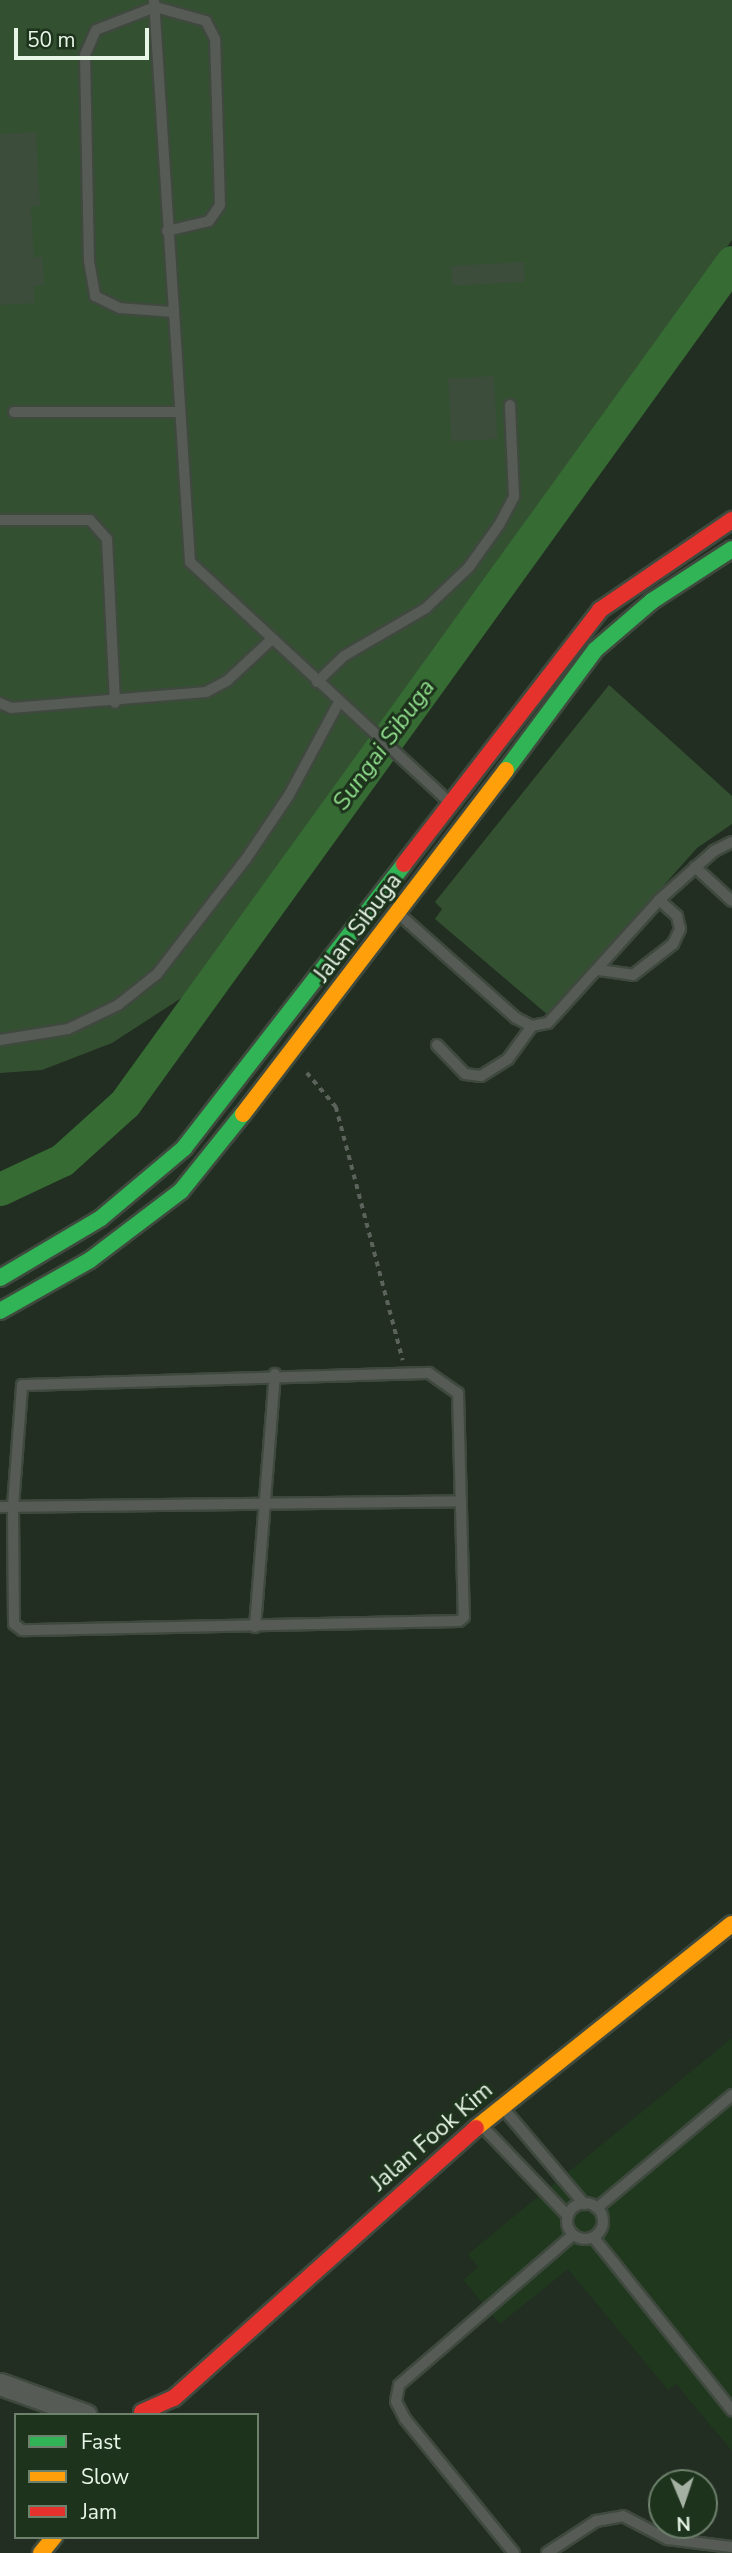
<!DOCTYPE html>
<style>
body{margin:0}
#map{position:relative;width:732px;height:2553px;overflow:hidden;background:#222e21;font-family:"Nunito Sans",sans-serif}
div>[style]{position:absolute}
.built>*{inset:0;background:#1f381e}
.green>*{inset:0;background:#335131}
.river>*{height:33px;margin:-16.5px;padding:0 16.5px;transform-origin:16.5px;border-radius:16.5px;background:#366b34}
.building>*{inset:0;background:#3c4d3c;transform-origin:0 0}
.path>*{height:3.5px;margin-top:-1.75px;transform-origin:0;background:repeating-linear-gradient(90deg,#5c625c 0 5px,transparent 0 10px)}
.roads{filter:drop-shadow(2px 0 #3f493e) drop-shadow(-2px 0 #3f493e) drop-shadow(0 2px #3f493e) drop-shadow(0 -2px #3f493e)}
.lane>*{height:10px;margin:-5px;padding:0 5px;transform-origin:5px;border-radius:5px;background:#565b56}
.lane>.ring{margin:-5px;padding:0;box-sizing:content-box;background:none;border:10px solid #565b56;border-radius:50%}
.street>*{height:21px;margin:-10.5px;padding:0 10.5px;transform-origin:10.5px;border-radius:10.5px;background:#565b56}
.fast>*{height:16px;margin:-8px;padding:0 8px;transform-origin:8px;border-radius:8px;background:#30b455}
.slow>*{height:16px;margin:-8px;padding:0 8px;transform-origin:8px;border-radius:8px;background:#ff9f0a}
.jam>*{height:16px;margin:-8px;padding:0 8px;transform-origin:8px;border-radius:8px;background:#e5322d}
span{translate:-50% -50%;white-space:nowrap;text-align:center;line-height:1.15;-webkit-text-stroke:6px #1d331c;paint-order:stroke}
.street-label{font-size:23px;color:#e8f6e7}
.water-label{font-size:24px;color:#8fdd8b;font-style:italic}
.legend{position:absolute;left:14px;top:2413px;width:245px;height:126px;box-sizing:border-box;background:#1d331c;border:2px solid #6e816d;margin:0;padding:9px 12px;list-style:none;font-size:21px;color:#e8f6e7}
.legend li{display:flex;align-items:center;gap:14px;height:35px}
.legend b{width:35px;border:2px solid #6e816d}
.north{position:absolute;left:648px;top:2469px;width:70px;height:70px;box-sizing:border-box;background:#1d331c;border:2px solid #6e816d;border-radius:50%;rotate:178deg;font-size:19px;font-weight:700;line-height:28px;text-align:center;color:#e8f6e7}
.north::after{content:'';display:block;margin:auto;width:24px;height:32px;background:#a3b0a2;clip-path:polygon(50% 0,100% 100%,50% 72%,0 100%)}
.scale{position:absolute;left:14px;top:28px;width:135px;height:32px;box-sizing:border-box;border:4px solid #e8f6e7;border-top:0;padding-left:9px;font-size:21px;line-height:24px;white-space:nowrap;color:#e8f6e7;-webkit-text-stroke:5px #1d331c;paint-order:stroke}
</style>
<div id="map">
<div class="built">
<i style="clip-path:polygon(732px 2038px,732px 2451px,676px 2384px,668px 2390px,568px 2269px,500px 2324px,463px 2280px,478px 2267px,468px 2254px)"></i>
</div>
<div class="green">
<i style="clip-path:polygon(0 0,732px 0,732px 240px,186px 995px,112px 1043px,42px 1070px,0 1073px)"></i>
<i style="clip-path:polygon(609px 685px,732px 796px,732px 824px,697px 848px,548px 1015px,435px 919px,442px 909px,435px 902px)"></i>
</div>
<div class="river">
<i style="left:0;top:1189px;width:68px;rotate:-25.1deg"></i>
<i style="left:62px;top:1160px;width:85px;rotate:-42.1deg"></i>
<i style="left:125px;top:1103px;width:1037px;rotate:-54.18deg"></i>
</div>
<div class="building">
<i style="clip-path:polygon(36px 132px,40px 206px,31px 207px,34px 257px,43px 257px,44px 286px,34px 286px,35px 303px,0 305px,0 134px)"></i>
<i style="left:524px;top:262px;width:20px;height:73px;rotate:87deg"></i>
<i style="left:494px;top:376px;width:63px;height:46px;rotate:87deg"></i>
</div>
<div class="path">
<i style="left:307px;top:1073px;width:45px;rotate:49.5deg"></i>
<i style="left:336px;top:1107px;width:262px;rotate:75.2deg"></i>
</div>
<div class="roads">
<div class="lane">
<i style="left:154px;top:0;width:563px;rotate:86.33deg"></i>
<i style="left:190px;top:562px;width:353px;rotate:42.8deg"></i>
<i style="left:167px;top:231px;width:43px;rotate:-13.4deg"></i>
<i style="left:209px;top:221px;width:19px;rotate:-55deg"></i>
<i style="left:220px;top:205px;width:166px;rotate:-91.7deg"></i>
<i style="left:215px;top:39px;width:20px;rotate:-117deg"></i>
<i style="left:206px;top:21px;width:53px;rotate:-164.6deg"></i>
<i style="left:155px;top:7px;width:63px;rotate:158.7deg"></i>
<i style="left:96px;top:30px;width:27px;rotate:114deg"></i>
<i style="left:85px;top:55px;width:206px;rotate:88.9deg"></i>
<i style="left:89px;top:261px;width:36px;rotate:80deg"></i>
<i style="left:95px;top:296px;width:28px;rotate:26deg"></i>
<i style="left:120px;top:308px;width:52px;rotate:4.4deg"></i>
<i style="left:14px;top:412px;width:163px"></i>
<i style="left:0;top:520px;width:90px"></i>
<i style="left:90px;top:520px;width:25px;rotate:48deg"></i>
<i style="left:107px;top:539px;width:164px;rotate:87.2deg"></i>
<i style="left:317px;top:682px;width:37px;rotate:-44deg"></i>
<i style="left:344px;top:656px;width:95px;rotate:-30.3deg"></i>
<i style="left:426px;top:608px;width:59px;rotate:-43.6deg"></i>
<i style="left:469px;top:567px;width:52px;rotate:-54.5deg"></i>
<i style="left:499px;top:525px;width:32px;rotate:-62deg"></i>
<i style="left:514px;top:497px;width:92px;rotate:-92.5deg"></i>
<i style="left:0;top:703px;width:12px;rotate:24deg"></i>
<i style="left:11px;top:708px;width:196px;rotate:-4.7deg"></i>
<i style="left:206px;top:692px;width:24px;rotate:-28deg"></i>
<i style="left:227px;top:681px;width:60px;rotate:-43deg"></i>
<i style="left:695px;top:867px;width:50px;rotate:42.6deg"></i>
<i style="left:400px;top:915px;width:155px;rotate:41.6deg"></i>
<i style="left:516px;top:1018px;width:18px;rotate:27deg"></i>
<i style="left:532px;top:1026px;width:16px;rotate:-11deg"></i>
<i style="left:548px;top:1023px;width:166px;rotate:-47.9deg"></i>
<i style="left:659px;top:900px;width:74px;rotate:-41.7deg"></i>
<i style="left:714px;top:851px;width:20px;rotate:-27deg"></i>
<i style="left:599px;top:970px;width:34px;rotate:8deg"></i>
<i style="left:633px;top:975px;width:51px;rotate:-37.8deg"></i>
<i style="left:673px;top:944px;width:17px;rotate:-65deg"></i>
<i style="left:680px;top:929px;width:13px;rotate:-103deg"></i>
<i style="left:677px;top:916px;width:24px;rotate:-138deg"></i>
<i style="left:0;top:1040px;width:69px;rotate:-9.2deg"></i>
<i style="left:68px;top:1029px;width:55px;rotate:-25.6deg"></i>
<i style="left:118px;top:1005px;width:50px;rotate:-38.5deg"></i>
<i style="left:157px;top:974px;width:145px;rotate:-52.3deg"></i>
<i style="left:246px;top:859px;width:77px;rotate:-56.1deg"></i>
<i style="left:289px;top:795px;width:106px;rotate:-61.7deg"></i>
<i style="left:437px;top:1045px;width:40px;rotate:46deg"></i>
<i style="left:465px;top:1074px;width:16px;rotate:7deg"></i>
<i style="left:481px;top:1076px;width:32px;rotate:-32deg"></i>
<i style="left:508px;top:1059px;width:41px;rotate:-54deg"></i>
<i style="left:429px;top:1373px;width:35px;rotate:35deg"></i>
<i style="left:458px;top:1393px;width:224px;rotate:88.5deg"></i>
<i style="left:464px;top:1617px;width:6px;rotate:141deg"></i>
<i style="left:459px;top:1621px;width:437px;rotate:178.8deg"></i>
<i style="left:22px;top:1630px;width:10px;rotate:-143deg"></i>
<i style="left:14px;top:1624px;width:118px;rotate:-90.5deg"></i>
<i style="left:13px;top:1506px;width:121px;rotate:-85.7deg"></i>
<i style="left:22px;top:1385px;width:407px;rotate:-1.7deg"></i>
<i style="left:0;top:1507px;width:461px;rotate:-0.7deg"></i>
<i style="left:255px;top:1627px;width:254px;rotate:-85.5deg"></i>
<i style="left:503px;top:2108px;width:126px;rotate:49.8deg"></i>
<i style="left:483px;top:2127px;width:123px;rotate:46.3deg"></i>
<i class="ring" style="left:567px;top:2203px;width:26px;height:26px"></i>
<i style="left:597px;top:2208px;width:176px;rotate:-39.9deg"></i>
<i style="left:594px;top:2238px;width:221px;rotate:51.3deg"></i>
<i style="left:514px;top:2553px;width:173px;rotate:-129.1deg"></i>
<i style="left:405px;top:2419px;width:20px;rotate:-117deg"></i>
<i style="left:396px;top:2401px;width:16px;rotate:-79deg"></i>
<i style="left:399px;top:2385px;width:230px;rotate:-40.8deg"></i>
<i style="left:547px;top:2553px;width:59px;rotate:-33.1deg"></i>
<i style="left:596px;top:2521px;width:27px;rotate:-10deg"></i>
<i style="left:623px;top:2516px;width:50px;rotate:27.6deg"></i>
<i style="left:667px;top:2539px;width:65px;rotate:7deg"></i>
</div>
<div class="street">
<i style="left:0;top:2384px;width:91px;rotate:19.8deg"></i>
</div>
<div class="fast">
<i style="left:506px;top:770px;width:149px;rotate:-53.4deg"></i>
<i style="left:595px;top:650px;width:75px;rotate:-40.7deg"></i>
<i style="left:652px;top:601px;width:95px;rotate:-33deg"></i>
<i style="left:0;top:1278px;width:117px;rotate:-30.7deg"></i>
<i style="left:101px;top:1218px;width:109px;rotate:-40.1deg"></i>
<i style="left:184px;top:1148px;width:359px;rotate:-52.2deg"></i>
<i style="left:0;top:1311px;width:103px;rotate:-29.5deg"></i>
<i style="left:90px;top:1260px;width:114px;rotate:-37.2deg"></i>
<i style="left:181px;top:1191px;width:99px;rotate:-51.2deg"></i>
</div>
<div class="slow">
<i style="left:243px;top:1114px;width:433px;rotate:-52.6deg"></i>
<i style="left:476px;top:2128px;width:327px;rotate:-38.6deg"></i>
<i style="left:41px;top:2553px;width:21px;rotate:-51deg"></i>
</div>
<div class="jam">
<i style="left:404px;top:864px;width:321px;rotate:-52.3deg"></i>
<i style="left:600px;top:610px;width:160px;rotate:-34.3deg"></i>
<i style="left:142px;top:2412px;width:35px;rotate:-24deg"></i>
<i style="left:174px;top:2398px;width:405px;rotate:-41.8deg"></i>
</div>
</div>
<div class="street-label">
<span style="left:358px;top:928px;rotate:-53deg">Jalan Sibuga</span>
<span style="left:432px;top:2137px;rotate:-41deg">Jalan Fook Kim</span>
</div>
<div class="water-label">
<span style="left:384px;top:745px;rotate:-54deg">Sungai Sibuga</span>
</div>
<ul class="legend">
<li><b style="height:9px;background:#30b455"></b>Fast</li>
<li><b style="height:9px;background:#ff9f0a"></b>Slow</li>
<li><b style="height:9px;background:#e5322d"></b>Jam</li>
</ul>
<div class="north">N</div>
<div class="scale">50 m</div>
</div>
